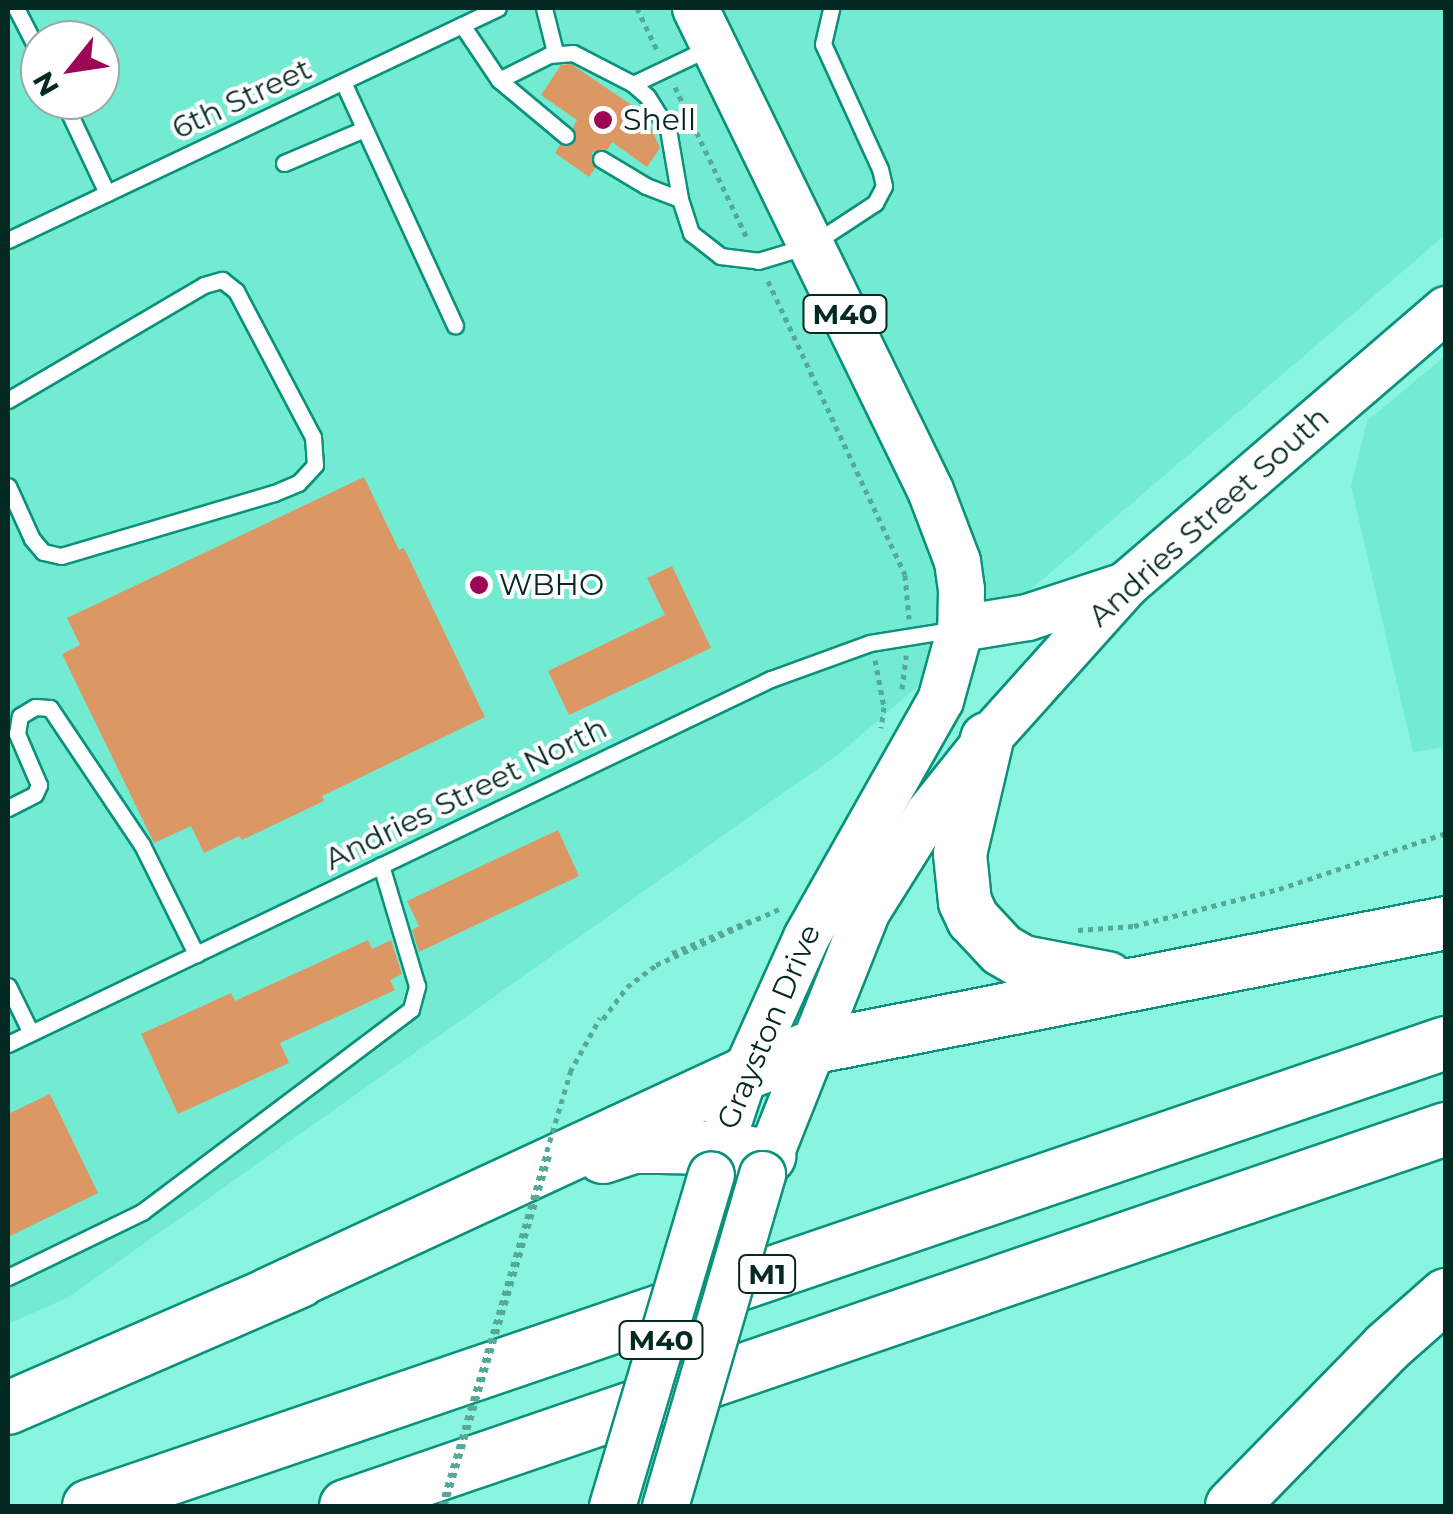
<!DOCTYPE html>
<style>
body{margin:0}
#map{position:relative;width:1453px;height:1514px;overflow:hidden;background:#89f5de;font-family:Montserrat,sans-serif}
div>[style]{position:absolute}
.built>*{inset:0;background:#73ebd2}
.building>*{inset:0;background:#dc9864}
.path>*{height:5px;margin-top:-2.5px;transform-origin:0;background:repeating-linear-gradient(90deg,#56a897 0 5px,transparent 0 10px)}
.roads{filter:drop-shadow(2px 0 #0a917c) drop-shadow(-2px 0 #0a917c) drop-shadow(0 2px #0a917c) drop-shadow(0 -2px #0a917c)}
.service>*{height:15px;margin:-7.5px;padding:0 7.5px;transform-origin:7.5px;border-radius:7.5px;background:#fff}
.primary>*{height:45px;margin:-22.5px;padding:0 22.5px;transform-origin:22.5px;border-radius:22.5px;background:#fff}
.motorway>*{height:52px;margin:-26px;padding:0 26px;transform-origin:26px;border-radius:26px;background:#fff}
.path-bridge>*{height:5px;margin-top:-2.5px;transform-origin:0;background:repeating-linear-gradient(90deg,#56a897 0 5px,transparent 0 10px)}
.bridges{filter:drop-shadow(2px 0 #0a917c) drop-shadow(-2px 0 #0a917c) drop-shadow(0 2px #0a917c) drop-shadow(0 -2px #0a917c)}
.primary-bridge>*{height:45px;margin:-22.5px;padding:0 22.5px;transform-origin:22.5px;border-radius:22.5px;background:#fff}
.dots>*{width:28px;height:28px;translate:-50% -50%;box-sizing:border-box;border:5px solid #fff;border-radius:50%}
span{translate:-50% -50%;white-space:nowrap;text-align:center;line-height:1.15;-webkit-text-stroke:8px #fff;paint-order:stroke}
.shield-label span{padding:2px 8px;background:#fff;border:2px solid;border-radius:8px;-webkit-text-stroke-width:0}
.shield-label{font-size:28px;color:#042922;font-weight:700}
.street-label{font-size:30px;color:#042922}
.poi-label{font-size:30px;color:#042922}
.left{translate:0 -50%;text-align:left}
.frame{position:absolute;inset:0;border:10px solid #042922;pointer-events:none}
.north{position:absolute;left:20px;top:20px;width:100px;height:100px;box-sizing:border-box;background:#fff;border:2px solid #9ba9a7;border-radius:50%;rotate:240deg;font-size:28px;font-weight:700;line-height:40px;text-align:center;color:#042922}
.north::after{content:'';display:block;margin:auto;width:35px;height:45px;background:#9b0655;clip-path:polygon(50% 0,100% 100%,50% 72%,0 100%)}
</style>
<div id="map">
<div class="built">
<i style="clip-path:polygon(evenodd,8px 8px,1445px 8px,1445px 235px,840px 753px,67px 1298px,8px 1324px,8px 8px,40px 40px,100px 40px,100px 100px,40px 100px,40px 40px)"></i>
<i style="clip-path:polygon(1445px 356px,1445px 747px,1413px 752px,1351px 486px,1367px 421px)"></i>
</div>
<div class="building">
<i style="clip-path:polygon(571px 64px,645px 114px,660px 148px,647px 167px,612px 142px,607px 150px,592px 152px,595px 168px,589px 177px,555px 153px,560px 145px,575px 142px,573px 127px,577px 120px,541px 95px,561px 65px)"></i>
<i style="clip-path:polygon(364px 477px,399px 550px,404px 548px,485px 717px,322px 796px,324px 801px,242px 840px,239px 836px,204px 853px,191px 826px,154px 843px,62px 654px,80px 645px,67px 618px)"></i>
<i style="clip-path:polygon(672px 566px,711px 648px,569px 715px,548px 671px,665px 615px,647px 578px)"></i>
<i style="clip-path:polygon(558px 830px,579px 876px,419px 952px,412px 930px,419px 926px,407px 901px)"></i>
<i style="clip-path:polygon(368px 940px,372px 949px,391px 940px,402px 974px,390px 980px,395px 990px,280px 1043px,289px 1063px,178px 1114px,141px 1034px,231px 993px,235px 1001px)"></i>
<i style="clip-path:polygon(50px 1094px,98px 1193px,8px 1237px,8px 1114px)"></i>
</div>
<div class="path">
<i style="left:637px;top:8px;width:47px;rotate:64.5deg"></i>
<i style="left:675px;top:87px;width:170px;rotate:64.5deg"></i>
<i style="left:768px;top:281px;width:324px;rotate:65deg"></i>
<i style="left:905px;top:575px;width:44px;rotate:84.8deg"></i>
<i style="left:875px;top:660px;width:48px;rotate:79.2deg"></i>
<i style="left:884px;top:707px;width:21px;rotate:98deg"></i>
<i style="left:902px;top:689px;width:34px;rotate:-83deg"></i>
<i style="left:1078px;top:930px;width:56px;rotate:-4.1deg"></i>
<i style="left:1134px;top:926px;width:150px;rotate:-14.3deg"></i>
<i style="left:1279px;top:889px;width:176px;rotate:-18.5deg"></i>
<i style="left:672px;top:953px;width:89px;rotate:-22.5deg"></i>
<i style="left:603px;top:1019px;width:40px;rotate:-53deg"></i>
<i style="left:627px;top:987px;width:36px;rotate:-37deg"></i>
<i style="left:656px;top:965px;width:137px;rotate:-24.5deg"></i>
</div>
<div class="roads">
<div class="service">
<i style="left:16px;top:8px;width:53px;rotate:62.9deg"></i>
<i style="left:544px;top:8px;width:45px;rotate:76deg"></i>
<i style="left:462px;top:25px;width:66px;rotate:56.1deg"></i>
<i style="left:499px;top:80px;width:87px;rotate:39.9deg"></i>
<i style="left:499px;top:80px;width:56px;rotate:-26.6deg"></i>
<i style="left:549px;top:55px;width:24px;rotate:-5deg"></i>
<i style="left:573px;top:53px;width:68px;rotate:27.3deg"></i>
<i style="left:633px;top:84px;width:18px;rotate:41deg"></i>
<i style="left:647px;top:96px;width:40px;rotate:58deg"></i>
<i style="left:343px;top:82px;width:268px;rotate:65.3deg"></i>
<i style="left:633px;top:84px;width:86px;rotate:-25.4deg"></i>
<i style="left:63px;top:100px;width:103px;rotate:64.7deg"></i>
<i style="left:669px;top:135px;width:65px;rotate:80.2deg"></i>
<i style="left:680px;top:199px;width:36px;rotate:72deg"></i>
<i style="left:691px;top:233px;width:37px;rotate:38deg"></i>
<i style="left:720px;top:256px;width:38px;rotate:7deg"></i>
<i style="left:758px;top:261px;width:55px;rotate:-16.8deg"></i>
<i style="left:811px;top:245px;width:77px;rotate:-33.3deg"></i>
<i style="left:875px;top:203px;width:19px;rotate:-62deg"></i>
<i style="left:884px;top:186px;width:17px;rotate:-103deg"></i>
<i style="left:880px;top:169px;width:137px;rotate:-114.5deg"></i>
<i style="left:823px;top:44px;width:37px;rotate:-77deg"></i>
<i style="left:601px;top:159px;width:52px;rotate:31deg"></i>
<i style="left:646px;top:186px;width:36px;rotate:21deg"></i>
<i style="left:284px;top:163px;width:87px;rotate:-23deg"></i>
<i style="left:8px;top:240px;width:542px;rotate:-25.34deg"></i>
<i style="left:8px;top:400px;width:227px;rotate:-30.4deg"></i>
<i style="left:204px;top:285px;width:19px;rotate:-16deg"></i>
<i style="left:222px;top:280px;width:18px;rotate:38deg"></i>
<i style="left:236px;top:291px;width:165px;rotate:62.2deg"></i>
<i style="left:313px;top:437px;width:28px;rotate:86deg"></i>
<i style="left:315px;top:465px;width:25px;rotate:133deg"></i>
<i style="left:298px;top:483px;width:26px;rotate:157deg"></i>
<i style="left:274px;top:493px;width:222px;rotate:163.5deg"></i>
<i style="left:61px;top:556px;width:18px;rotate:-167deg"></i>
<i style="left:43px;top:552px;width:17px;rotate:-130deg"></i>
<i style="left:32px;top:539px;width:58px;rotate:-114.4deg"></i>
<i style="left:8px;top:808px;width:30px;rotate:-27deg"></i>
<i style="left:35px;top:794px;width:10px;rotate:-66deg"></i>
<i style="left:39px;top:785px;width:56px;rotate:-113.3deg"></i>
<i style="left:17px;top:734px;width:18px;rotate:-81deg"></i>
<i style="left:20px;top:716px;width:17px;rotate:-31deg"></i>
<i style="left:35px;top:707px;width:15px;rotate:4deg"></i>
<i style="left:50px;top:708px;width:165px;rotate:56.1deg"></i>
<i style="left:142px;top:845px;width:122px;rotate:63.6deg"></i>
<i style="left:8px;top:986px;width:52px;rotate:63.9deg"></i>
<i style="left:8px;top:1044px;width:846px;rotate:-25.57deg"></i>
<i style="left:771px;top:679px;width:105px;rotate:-20deg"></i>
<i style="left:870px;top:643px;width:87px;rotate:-9.2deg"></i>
<i style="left:8px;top:1277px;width:149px;rotate:-25.9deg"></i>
<i style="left:142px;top:1212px;width:337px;rotate:-37deg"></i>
<i style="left:411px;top:1009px;width:24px;rotate:-75deg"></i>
<i style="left:417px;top:986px;width:126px;rotate:-106.6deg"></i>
</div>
<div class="primary">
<i style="left:695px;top:8px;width:536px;rotate:64.01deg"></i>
<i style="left:930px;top:490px;width:76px;rotate:69.2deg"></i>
<i style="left:957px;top:561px;width:28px;rotate:82deg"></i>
<i style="left:961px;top:589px;width:39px;rotate:91deg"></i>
<i style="left:960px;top:628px;width:75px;rotate:105.5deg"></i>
<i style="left:940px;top:700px;width:272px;rotate:119.5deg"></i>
<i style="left:806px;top:937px;width:150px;rotate:114.3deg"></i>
<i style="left:744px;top:1074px;width:105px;rotate:108.3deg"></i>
<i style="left:960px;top:628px;width:68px;rotate:-9.3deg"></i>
<i style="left:1027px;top:617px;width:100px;rotate:-18.1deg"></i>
<i style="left:762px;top:1174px;width:282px;rotate:-68.3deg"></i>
<i style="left:866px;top:912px;width:117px;rotate:-57.9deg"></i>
<i style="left:928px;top:813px;width:95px;rotate:-51.4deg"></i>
<i style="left:987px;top:739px;width:208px;rotate:-48.1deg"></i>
<i style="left:1126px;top:584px;width:422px;rotate:-40.7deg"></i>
</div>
<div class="motorway">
<i style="left:987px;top:739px;width:118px;rotate:103.2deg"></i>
<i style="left:960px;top:854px;width:48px;rotate:84.1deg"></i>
<i style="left:965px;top:902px;width:19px;rotate:65deg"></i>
<i style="left:973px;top:919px;width:42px;rotate:46.9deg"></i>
<i style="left:1002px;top:950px;width:24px;rotate:30deg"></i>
<i style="left:1023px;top:962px;width:86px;rotate:10.8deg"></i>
<i style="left:603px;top:1157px;width:32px;rotate:-18deg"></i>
<i style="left:633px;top:1147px;width:28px"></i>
<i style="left:661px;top:1147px;width:58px;rotate:1deg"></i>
<i style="left:719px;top:1148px;width:51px;rotate:9.1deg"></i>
<i style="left:269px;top:1294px;width:523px;rotate:-24.85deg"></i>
<i style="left:744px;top:1074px;width:71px;rotate:-21.5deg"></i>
<i style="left:810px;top:1048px;width:648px;rotate:-11.12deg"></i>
<i style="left:8px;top:1408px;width:318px;rotate:-23.5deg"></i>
<i style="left:89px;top:1506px;width:1434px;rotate:-18.84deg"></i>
<i style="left:346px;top:1506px;width:1163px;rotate:-18.92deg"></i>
<i style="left:1232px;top:1506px;width:221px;rotate:-45.7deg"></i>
<i style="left:1386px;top:1348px;width:80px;rotate:-41.5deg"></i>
</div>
</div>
<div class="path-bridge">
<i style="left:441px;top:1506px;width:453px;rotate:-73.4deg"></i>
<i style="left:570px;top:1072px;width:62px;rotate:-60.9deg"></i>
<i style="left:445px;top:1506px;width:370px;rotate:-73.4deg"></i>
</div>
<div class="bridges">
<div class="primary-bridge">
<i style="left:612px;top:1506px;width:346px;rotate:-73.4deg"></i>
<i style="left:665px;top:1506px;width:346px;rotate:-73.7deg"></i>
</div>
</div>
<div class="dots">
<i style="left:603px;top:120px;background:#9b0655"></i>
<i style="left:479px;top:585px;background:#9b0655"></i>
</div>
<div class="shield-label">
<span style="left:845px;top:314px">M40</span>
<span style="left:767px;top:1274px">M1</span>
<span style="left:661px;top:1340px">M40</span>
</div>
<div class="street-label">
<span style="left:242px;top:99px;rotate:-25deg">6th Street</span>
<span style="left:1209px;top:517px;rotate:-42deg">Andries Street South</span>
<span style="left:466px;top:794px;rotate:-26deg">Andries Street North</span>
<span style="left:769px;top:1027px;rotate:-67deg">Grayston Drive</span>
</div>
<div class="poi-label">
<span class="left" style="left:623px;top:120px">Shell</span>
<span class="left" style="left:499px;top:585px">WBHO</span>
</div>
<div class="frame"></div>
<div class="north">N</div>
</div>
